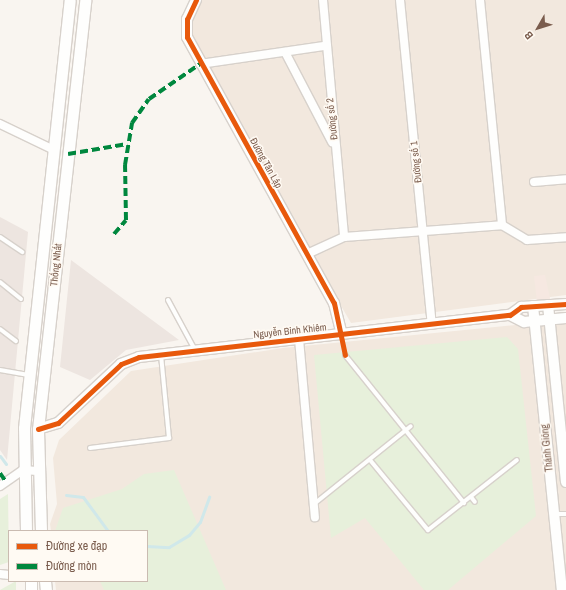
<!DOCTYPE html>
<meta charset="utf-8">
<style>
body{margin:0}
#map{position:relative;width:566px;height:590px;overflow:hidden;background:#f9f5f0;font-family:"Archivo Narrow",sans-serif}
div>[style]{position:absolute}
.residential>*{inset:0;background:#f2e8de}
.commercial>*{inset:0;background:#f6e8e1}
.industrial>*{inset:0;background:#ede5e0}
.green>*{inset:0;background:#e7f0db}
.stream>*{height:3px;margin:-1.5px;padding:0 1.5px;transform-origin:1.5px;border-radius:1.5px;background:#d0e8ea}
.roads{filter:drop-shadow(1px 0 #d7d1cb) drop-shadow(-1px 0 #d7d1cb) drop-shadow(0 1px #d7d1cb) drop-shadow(0 -1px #d7d1cb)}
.service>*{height:4px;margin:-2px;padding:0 2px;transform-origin:2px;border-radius:2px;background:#fefefd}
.minor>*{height:8px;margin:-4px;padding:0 4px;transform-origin:4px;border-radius:4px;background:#fefefd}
.tertiary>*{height:10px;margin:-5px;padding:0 5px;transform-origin:5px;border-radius:5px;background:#fefefd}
.secondary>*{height:11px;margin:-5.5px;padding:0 5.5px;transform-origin:5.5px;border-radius:5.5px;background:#fefefd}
.quiet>*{height:4px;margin-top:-2px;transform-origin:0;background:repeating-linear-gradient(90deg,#00873e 0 8px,transparent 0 12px)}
.cycleway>*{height:5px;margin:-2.5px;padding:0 2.5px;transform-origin:2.5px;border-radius:2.5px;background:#e8590c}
span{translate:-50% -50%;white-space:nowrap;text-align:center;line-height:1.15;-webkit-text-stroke:3px #fffaf3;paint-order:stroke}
.street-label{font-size:10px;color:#7a5c4d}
.legend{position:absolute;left:8px;top:530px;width:140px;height:52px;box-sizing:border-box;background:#fffaf3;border:1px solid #cabbb1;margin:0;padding:5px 7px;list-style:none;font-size:12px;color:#7a5c4d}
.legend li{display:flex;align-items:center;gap:8px;height:20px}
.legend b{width:20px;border:1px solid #cabbb1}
.north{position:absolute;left:518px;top:8px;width:40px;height:40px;-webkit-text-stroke:3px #fffaf3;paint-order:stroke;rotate:231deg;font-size:11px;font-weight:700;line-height:16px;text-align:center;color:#7a5c4d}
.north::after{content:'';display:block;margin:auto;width:14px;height:18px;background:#7a5c4d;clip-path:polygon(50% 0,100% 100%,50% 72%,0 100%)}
</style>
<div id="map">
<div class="residential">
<i style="clip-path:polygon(198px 0,566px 0,566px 295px,351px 323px,193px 51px,186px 31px)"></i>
<i style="clip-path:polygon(566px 320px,566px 590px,56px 590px,55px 581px,147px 581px,147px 531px,51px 531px,50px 524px,57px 504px,53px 458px,59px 440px,131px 371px,283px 348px)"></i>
</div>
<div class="commercial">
<i style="clip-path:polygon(545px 275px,551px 303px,537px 302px,534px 276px)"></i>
</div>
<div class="industrial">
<i style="clip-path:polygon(0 217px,28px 232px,7px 460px,0 450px)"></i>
<i style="clip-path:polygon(71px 260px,179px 340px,126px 350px,90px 380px,60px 367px)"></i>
</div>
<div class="green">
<i style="clip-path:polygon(507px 337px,518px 349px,536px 516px,448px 590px,424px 590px,365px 518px,331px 538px,314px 355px)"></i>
<i style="clip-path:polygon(174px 470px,226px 590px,104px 590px,100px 581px,147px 581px,147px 531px,55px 531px,63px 508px,122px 489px,144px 474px)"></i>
<i style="clip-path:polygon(8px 494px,9px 562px,0 565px,0 499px)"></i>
<i style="clip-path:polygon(16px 581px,16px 590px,0 590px)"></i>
</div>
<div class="stream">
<i style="left:0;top:456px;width:10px;rotate:53deg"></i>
<i style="left:66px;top:495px;width:17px;rotate:7deg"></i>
<i style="left:83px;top:497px;width:42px;rotate:53.7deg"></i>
<i style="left:147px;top:546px;width:22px;rotate:3deg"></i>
<i style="left:169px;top:547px;width:23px;rotate:-31deg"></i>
<i style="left:189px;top:535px;width:17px;rotate:-50deg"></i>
<i style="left:200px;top:522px;width:27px;rotate:-70deg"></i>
</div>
<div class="roads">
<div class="service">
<i style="left:0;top:237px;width:27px;rotate:34deg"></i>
<i style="left:0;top:282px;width:27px;rotate:39deg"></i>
<i style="left:168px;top:300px;width:57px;rotate:61.6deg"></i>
<i style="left:0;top:329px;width:20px;rotate:37deg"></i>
<i style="left:345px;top:355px;width:190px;rotate:51.2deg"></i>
<i style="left:0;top:370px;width:29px;rotate:10deg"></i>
<i style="left:90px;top:448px;width:80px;rotate:-7.2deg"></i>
<i style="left:169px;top:438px;width:83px;rotate:-95.5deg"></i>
<i style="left:370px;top:460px;width:91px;rotate:50.4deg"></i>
<i style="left:428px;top:530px;width:113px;rotate:-38.2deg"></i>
<i style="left:471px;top:497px;width:6px;rotate:51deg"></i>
<i style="left:314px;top:504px;width:124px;rotate:-38.8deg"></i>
<i style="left:555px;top:514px;width:11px"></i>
</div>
<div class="minor">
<i style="left:323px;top:0;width:238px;rotate:84.9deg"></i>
<i style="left:400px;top:0;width:326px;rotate:84.4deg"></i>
<i style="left:480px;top:0;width:226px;rotate:84.4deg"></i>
<i style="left:285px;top:52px;width:102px;rotate:62.4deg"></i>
<i style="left:200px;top:64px;width:125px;rotate:-8.3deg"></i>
<i style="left:0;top:124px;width:60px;rotate:25.7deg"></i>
<i style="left:534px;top:182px;width:32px;rotate:-5deg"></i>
<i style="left:307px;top:254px;width:41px;rotate:-24.7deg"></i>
<i style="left:344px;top:237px;width:158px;rotate:-4.3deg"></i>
<i style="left:502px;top:225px;width:29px;rotate:31deg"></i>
<i style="left:527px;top:240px;width:39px;rotate:-4deg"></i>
<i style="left:299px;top:339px;width:179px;rotate:84.9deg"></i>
<i style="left:0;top:486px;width:28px;rotate:-35deg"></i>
<i style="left:23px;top:470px;width:14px;rotate:4deg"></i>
<i style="left:0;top:574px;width:9px;rotate:6deg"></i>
</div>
<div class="tertiary">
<i style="left:196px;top:0;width:21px;rotate:115deg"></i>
<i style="left:187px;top:19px;width:18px;rotate:90deg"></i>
<i style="left:187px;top:37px;width:304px;rotate:61.1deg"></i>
<i style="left:334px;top:303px;width:32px;rotate:76deg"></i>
<i style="left:548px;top:305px;width:178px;rotate:84.2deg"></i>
<i style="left:533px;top:306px;width:285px;rotate:84.2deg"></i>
<i style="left:510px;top:315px;width:16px;rotate:27deg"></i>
<i style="left:524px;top:322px;width:42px;rotate:-5.4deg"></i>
<i style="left:38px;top:429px;width:21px;rotate:-17deg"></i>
<i style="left:58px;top:423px;width:86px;rotate:-43.1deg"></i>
<i style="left:121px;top:364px;width:19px;rotate:-21deg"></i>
<i style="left:139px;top:357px;width:373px;rotate:-6.5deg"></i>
<i style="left:510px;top:315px;width:14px;rotate:-36deg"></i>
<i style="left:521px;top:307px;width:45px;rotate:-3.8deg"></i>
</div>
<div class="secondary">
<i style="left:26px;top:531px;width:103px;rotate:-91.1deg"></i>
<i style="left:24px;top:428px;width:430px;rotate:-83.9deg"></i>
<i style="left:41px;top:531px;width:102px;rotate:-91.7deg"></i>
<i style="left:38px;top:429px;width:432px;rotate:-83.7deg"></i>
<i style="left:31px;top:581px;width:9px;rotate:90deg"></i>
<i style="left:45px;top:581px;width:9px;rotate:84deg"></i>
</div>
</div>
<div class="quiet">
<i style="left:68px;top:154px;width:60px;rotate:-9.6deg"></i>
<i style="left:114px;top:234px;width:18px;rotate:-49deg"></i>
<i style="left:126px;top:220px;width:55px;rotate:-91deg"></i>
<i style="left:125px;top:165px;width:43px;rotate:-80.5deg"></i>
<i style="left:132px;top:123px;width:29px;rotate:-55deg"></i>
<i style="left:149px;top:99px;width:62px;rotate:-34.5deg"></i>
<i style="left:0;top:473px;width:11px;rotate:56deg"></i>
</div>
<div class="cycleway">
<i style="left:196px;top:0;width:21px;rotate:115deg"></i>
<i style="left:187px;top:19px;width:18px;rotate:90deg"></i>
<i style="left:187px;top:37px;width:304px;rotate:61.1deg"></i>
<i style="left:334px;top:303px;width:53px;rotate:78.1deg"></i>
<i style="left:38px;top:429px;width:21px;rotate:-17deg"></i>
<i style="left:58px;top:423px;width:86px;rotate:-43.1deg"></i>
<i style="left:121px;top:364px;width:19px;rotate:-21deg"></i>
<i style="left:139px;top:357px;width:373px;rotate:-6.5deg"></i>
<i style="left:510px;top:315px;width:14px;rotate:-36deg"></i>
<i style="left:521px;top:307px;width:45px;rotate:-3.8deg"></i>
</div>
<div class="street-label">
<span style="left:332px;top:119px;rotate:-96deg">Đường số 2</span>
<span style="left:416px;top:162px;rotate:-96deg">Đường số 1</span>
<span style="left:266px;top:163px;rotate:61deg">Đường Tân Lập</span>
<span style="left:56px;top:265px;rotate:-84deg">Thống Nhất</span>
<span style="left:290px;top:331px;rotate:-6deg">Nguyễn Bỉnh Khiêm</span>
<span style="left:547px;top:448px;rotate:-96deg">Thánh Gióng</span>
</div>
<ul class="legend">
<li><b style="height:5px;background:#e8590c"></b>Đường xe đạp</li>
<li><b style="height:5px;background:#00873e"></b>Đường mòn</li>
</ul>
<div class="north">B</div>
</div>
